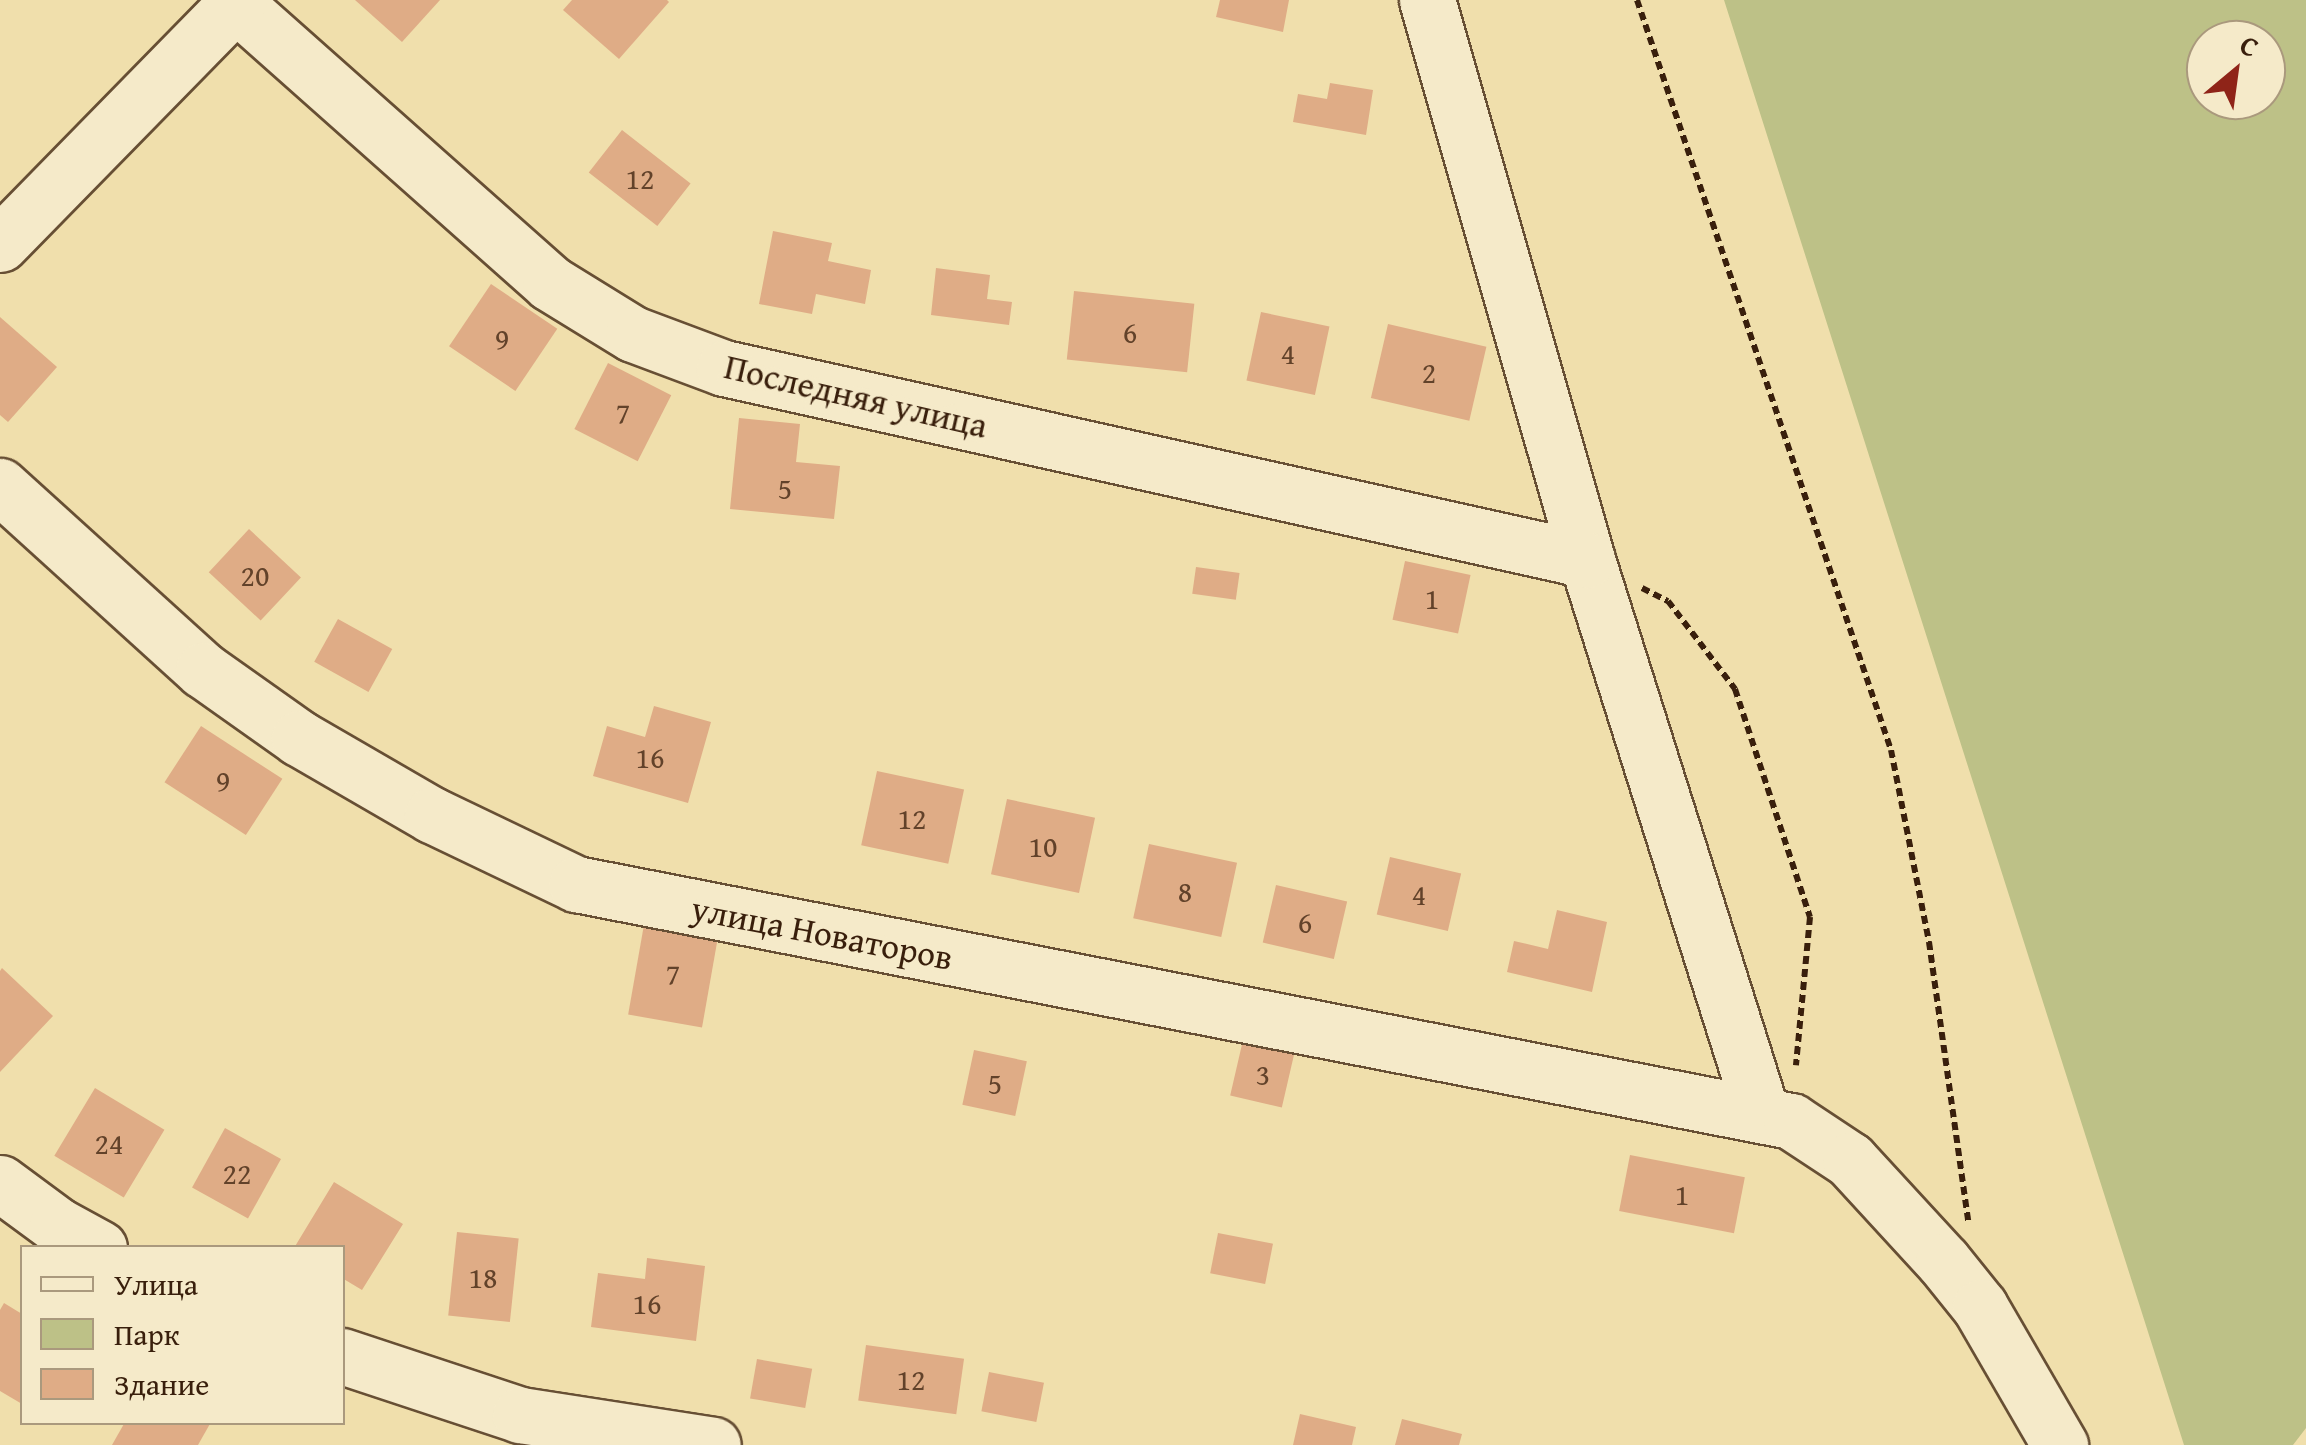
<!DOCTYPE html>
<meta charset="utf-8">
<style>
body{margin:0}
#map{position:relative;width:2306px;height:1445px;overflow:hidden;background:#f0dfac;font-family:"Gentium Book Plus",serif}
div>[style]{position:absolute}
.green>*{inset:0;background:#bdc187}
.building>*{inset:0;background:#dfac86;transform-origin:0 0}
.path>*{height:6px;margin-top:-3px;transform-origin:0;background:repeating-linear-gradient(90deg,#391f0c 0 8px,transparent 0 13px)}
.roads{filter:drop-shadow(2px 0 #674f34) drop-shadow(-2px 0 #674f34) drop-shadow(0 2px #674f34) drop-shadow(0 -2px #674f34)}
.minor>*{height:55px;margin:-27.5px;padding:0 27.5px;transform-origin:27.5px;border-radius:27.5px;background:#f5eac9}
span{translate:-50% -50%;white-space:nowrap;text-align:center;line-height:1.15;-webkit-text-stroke:10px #f5eac9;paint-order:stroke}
.number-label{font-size:30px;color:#62422a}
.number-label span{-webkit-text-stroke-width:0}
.street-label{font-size:35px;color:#391f0c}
.legend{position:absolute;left:20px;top:1245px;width:325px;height:180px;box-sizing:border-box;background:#f5eac9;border:2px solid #aa997d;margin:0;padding:12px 18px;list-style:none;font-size:30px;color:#391f0c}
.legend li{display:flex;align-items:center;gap:20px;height:50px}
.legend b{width:50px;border:2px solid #aa997d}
.north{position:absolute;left:2186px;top:20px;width:100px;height:100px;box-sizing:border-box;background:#f5eac9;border:2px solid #aa997d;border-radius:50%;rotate:29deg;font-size:28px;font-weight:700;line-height:40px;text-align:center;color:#391f0c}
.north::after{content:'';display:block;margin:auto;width:35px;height:45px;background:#8f2418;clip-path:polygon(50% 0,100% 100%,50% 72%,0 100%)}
</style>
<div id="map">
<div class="green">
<i style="clip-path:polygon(evenodd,1724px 0,2306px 0,2306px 1428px,2293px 1445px,2184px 1445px,1724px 0,2206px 40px,2266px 40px,2266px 100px,2206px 100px,2206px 40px)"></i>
</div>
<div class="building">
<i style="clip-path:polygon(355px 0,440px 0,402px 42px)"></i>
<i style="clip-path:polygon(572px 0,667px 0,669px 2px,619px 59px,563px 10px)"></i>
<i style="clip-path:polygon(1220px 0,1289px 0,1283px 32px,1216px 17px)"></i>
<i style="clip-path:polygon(1330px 83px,1373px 90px,1366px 135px,1293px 122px,1298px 94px,1327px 99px)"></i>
<i style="left:622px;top:130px;width:87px;height:54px;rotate:38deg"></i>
<i style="clip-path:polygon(773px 231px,832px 243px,828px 261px,871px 270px,865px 304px,816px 294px,812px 314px,759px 304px)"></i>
<i style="clip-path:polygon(936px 268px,990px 275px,987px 299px,1012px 302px,1009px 325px,931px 315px)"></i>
<i style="left:491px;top:284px;width:80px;height:75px;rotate:34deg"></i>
<i style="left:1074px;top:291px;width:121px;height:69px;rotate:6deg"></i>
<i style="left:1261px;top:312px;width:70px;height:70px;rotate:12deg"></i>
<i style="clip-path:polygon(0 317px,57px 367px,8px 422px,0 415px)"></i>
<i style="left:1388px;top:324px;width:101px;height:76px;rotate:13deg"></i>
<i style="left:608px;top:363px;width:71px;height:74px;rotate:27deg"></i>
<i style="clip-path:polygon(739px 418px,800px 424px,796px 462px,840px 466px,834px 519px,730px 509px)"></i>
<i style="left:249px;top:529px;width:71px;height:59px;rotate:43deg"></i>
<i style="left:1405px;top:561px;width:67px;height:60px;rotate:12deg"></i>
<i style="left:1196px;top:567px;width:44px;height:27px;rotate:8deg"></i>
<i style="left:338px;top:619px;width:62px;height:49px;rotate:29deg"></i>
<i style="clip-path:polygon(654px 706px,711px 722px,688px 803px,593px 776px,607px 726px,645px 737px)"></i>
<i style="left:201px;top:726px;width:97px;height:67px;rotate:33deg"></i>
<i style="left:877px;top:771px;width:89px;height:76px;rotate:12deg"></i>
<i style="left:1007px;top:799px;width:90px;height:77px;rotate:12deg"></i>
<i style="left:1149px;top:844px;width:90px;height:76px;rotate:12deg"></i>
<i style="left:1390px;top:857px;width:73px;height:59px;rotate:13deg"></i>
<i style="left:1276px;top:885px;width:73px;height:59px;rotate:13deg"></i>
<i style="clip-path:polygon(1557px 910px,1607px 922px,1592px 992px,1507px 972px,1514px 941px,1548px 949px)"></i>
<i style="left:645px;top:919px;width:75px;height:97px;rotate:10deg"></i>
<i style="clip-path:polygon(2px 968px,53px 1016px,0 1072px,0 971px)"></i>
<i style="left:1243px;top:1040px;width:53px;height:57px;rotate:13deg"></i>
<i style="left:974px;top:1050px;width:54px;height:56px;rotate:12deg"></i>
<i style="left:95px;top:1088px;width:81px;height:79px;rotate:31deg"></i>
<i style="left:225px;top:1128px;width:64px;height:68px;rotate:29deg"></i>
<i style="left:1630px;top:1155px;width:117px;height:57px;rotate:11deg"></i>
<i style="clip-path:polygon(334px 1182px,403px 1224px,362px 1290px,342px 1278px,342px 1248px,294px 1248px)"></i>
<i style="left:457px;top:1232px;width:62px;height:84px;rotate:6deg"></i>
<i style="left:1218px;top:1233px;width:56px;height:41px;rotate:11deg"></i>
<i style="clip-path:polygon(647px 1258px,705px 1266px,696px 1341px,591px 1327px,598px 1273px,645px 1279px)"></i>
<i style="clip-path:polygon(4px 1303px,22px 1314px,22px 1404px,0 1391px,0 1310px)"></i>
<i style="left:866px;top:1345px;width:99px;height:56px;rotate:8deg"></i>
<i style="left:757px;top:1359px;width:56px;height:40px;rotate:10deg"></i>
<i style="left:989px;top:1372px;width:56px;height:40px;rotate:11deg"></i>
<i style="clip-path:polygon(1300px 1414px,1356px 1427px,1352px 1445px,1293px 1445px)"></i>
<i style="clip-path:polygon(1402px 1419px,1462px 1434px,1459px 1445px,1395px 1445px)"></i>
<i style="clip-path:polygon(125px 1422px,211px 1422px,198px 1445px,112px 1445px)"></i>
</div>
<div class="path">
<i style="left:1637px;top:0;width:792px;rotate:71.29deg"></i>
<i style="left:1891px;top:750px;width:196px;rotate:78.8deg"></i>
<i style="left:1929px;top:942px;width:282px;rotate:82deg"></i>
<i style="left:1642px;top:588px;width:29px;rotate:27deg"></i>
<i style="left:1668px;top:601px;width:111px;rotate:52.7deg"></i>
<i style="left:1735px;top:689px;width:240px;rotate:71.8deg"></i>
<i style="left:1810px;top:917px;width:149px;rotate:95.4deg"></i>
</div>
<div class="roads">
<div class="minor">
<i style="left:1427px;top:0;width:582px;rotate:74.05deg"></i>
<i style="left:1587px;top:560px;width:579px;rotate:72.5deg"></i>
<i style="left:236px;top:4px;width:420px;rotate:41.6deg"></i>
<i style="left:550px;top:283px;width:97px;rotate:31.6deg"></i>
<i style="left:633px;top:334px;width:97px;rotate:20.5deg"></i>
<i style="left:724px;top:368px;width:884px;rotate:12.54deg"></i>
<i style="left:0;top:244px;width:342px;rotate:-45.6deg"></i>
<i style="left:0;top:486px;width:274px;rotate:42.2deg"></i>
<i style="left:203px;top:670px;width:118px;rotate:35.3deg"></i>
<i style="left:299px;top:738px;width:154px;rotate:30.1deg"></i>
<i style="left:432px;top:815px;width:160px;rotate:25.6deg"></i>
<i style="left:576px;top:884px;width:1238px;rotate:11.04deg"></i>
<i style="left:1791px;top:1121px;width:71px;rotate:33.5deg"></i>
<i style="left:1850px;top:1160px;width:137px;rotate:47.4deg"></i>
<i style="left:1943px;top:1261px;width:59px;rotate:51.2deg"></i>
<i style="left:1980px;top:1307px;width:160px;rotate:59.9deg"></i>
<i style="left:0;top:1183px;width:71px;rotate:36.4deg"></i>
<i style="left:57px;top:1225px;width:48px;rotate:28.7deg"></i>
<i style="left:342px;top:1356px;width:188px;rotate:18.3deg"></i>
<i style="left:520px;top:1415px;width:195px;rotate:8.8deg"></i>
</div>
</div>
<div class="number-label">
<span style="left:640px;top:178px">12</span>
<span style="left:1130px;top:332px">6</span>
<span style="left:502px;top:338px">9</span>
<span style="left:1288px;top:353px">4</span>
<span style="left:1429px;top:372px">2</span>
<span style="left:623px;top:412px">7</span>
<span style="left:785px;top:488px">5</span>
<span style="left:255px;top:575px">20</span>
<span style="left:1432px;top:598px">1</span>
<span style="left:650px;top:757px">16</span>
<span style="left:223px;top:780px">9</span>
<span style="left:912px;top:818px">12</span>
<span style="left:1043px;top:846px">10</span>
<span style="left:1185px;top:891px">8</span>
<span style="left:1419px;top:894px">4</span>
<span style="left:1305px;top:922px">6</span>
<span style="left:673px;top:973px">7</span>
<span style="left:1263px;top:1074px">3</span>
<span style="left:995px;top:1083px">5</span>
<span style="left:109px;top:1143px">24</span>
<span style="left:237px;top:1173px">22</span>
<span style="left:1682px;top:1194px">1</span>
<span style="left:483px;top:1277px">18</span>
<span style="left:647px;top:1303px">16</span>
<span style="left:911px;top:1379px">12</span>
</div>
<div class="street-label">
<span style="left:856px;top:396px;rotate:13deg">Последняя улица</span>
<span style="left:822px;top:933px;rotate:11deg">улица Новаторов</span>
</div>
<ul class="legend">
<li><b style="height:12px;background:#f5eac9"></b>Улица</li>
<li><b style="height:28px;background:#bdc187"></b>Парк</li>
<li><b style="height:28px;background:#dfac86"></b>Здание</li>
</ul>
<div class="north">С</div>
</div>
